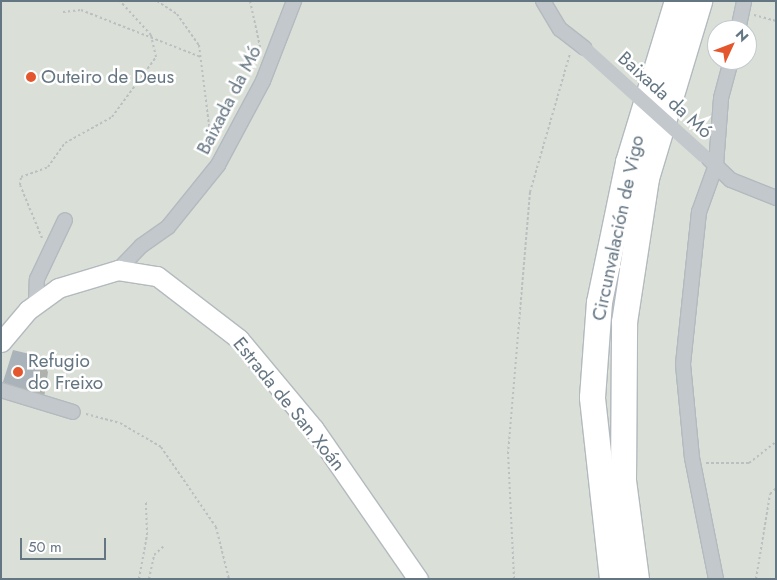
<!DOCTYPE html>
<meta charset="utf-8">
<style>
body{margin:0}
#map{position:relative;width:777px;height:580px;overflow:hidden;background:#fafaf8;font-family:Jost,sans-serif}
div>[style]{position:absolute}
.green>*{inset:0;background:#dadfd7}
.shadow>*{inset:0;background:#0003}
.building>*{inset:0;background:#aab3b9}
.path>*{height:2px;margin-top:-1px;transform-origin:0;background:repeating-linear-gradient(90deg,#bbbfc2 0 2.5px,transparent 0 5px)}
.roads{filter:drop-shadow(1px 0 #b3babf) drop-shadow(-1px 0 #b3babf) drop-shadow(0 1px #b3babf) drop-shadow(0 -1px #b3babf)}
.street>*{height:14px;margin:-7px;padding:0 7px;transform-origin:7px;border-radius:7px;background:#c3c8cc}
.secondary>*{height:19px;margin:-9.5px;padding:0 9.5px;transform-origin:9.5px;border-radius:9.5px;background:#fff}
.highway>*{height:25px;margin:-12.5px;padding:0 12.5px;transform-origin:12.5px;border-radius:12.5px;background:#fff}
.street-bridge>*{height:14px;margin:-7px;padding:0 7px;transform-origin:7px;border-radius:7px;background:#c3c8cc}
.dots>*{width:14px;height:14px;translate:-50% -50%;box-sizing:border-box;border:2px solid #fff;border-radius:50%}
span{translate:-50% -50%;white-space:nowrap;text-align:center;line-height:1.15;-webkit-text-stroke:5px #fff;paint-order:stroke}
.poi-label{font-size:19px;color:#657683}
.left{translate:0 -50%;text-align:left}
.street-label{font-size:19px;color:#657683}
.frame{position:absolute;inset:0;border:2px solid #657683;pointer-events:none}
.north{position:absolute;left:707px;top:20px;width:50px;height:50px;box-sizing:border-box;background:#fff;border:1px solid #c1c8cd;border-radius:50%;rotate:47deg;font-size:14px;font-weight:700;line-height:20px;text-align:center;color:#657683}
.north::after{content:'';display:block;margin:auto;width:18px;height:22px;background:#e4572e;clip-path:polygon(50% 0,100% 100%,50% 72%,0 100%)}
.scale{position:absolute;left:20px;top:538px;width:86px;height:22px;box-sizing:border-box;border:2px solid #657683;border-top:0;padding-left:6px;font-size:15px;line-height:18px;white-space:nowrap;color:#657683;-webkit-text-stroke:4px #fff;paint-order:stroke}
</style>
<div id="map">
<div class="green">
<i style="clip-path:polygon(evenodd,1px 1px,776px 1px,776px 579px,1px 579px,1px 1px,717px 30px,747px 30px,747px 60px,717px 60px,717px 30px)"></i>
</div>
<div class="shadow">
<i style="clip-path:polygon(41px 359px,48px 372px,43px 404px,12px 394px,4px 381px)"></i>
</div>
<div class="building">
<i style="clip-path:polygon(13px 350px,42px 357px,36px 391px,3px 382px)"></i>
</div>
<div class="path">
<i style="left:157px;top:1px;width:24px;rotate:33deg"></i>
<i style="left:177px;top:14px;width:38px;rotate:55deg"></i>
<i style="left:199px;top:45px;width:105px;rotate:82.9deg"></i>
<i style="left:250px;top:1px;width:51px;rotate:77.6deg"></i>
<i style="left:63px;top:12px;width:18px;rotate:-6deg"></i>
<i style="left:81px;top:10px;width:129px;rotate:21.4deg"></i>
<i style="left:754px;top:15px;width:23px;rotate:15deg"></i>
<i style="left:42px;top:238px;width:57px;rotate:-112.5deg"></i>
<i style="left:20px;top:185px;width:8px;rotate:-83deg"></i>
<i style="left:21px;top:177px;width:29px;rotate:-20deg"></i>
<i style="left:48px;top:167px;width:29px;rotate:-55deg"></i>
<i style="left:65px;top:143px;width:54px;rotate:-29deg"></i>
<i style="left:112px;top:117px;width:74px;rotate:-53.7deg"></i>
<i style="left:156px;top:57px;width:23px;rotate:-103deg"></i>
<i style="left:151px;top:35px;width:46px;rotate:-132.4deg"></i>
<i style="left:86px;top:414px;width:35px;rotate:15deg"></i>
<i style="left:120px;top:423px;width:48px;rotate:30.3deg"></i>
<i style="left:161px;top:447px;width:97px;rotate:55.5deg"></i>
<i style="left:216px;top:527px;width:54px;rotate:76deg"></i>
<i style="left:706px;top:463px;width:43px"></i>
<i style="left:749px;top:463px;width:34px;rotate:-38deg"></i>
<i style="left:139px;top:579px;width:45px;rotate:-79.7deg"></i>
<i style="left:147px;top:535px;width:33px;rotate:-92deg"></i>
<i style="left:149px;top:579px;width:25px;rotate:-78deg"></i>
<i style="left:154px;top:555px;width:13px;rotate:-42deg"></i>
<i style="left:514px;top:579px;width:125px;rotate:-92.7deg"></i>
<i style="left:508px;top:454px;width:263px;rotate:-85.2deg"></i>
<i style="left:530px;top:192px;width:145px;rotate:-73.9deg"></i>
<i style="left:756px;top:579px;width:86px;rotate:-80.6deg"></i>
<i style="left:770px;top:494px;width:8px;rotate:-45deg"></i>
</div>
<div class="roads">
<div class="street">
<i style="left:543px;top:1px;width:33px;rotate:59deg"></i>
<i style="left:560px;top:29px;width:31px;rotate:38deg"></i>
<i style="left:738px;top:30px;width:30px;rotate:-78deg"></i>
<i style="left:709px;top:159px;width:30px;rotate:44deg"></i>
<i style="left:731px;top:180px;width:48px;rotate:21.8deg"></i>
<i style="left:118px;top:270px;width:33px;rotate:-46deg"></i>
<i style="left:141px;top:246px;width:33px;rotate:-35deg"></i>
<i style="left:168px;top:227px;width:80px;rotate:-51.1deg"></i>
<i style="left:218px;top:165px;width:95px;rotate:-61.8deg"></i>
<i style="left:263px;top:81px;width:86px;rotate:-68.8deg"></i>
<i style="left:36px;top:303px;width:24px;rotate:-88deg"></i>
<i style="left:37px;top:279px;width:65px;rotate:-64.6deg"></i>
<i style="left:1px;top:390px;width:75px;rotate:17deg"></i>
<i style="left:716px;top:579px;width:123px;rotate:-101.2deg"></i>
<i style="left:692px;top:458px;width:94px;rotate:-95.5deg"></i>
<i style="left:683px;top:364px;width:153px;rotate:-84deg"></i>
<i style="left:699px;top:212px;width:50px;rotate:-70.1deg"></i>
<i style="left:716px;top:165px;width:67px;rotate:-85.7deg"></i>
<i style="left:721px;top:98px;width:39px;rotate:-75deg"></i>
</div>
<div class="secondary">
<i style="left:1px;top:342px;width:42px;rotate:-49.8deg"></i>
<i style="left:28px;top:310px;width:37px;rotate:-36deg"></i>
<i style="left:58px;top:288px;width:63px;rotate:-16.7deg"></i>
<i style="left:118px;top:270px;width:39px;rotate:9deg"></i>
<i style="left:157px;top:276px;width:103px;rotate:37.5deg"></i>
<i style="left:239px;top:339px;width:117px;rotate:50.2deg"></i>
<i style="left:314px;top:429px;width:183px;rotate:55.3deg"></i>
</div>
<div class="highway">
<i style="left:612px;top:579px;width:183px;rotate:-96.3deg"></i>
<i style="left:592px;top:397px;width:95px;rotate:-85.8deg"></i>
<i style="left:599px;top:302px;width:143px;rotate:-78.3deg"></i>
<i style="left:628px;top:162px;width:168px;rotate:-73.1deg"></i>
<i style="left:636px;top:579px;width:100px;rotate:-97.5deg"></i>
<i style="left:623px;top:480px;width:158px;rotate:-89.6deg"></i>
<i style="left:624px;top:322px;width:146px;rotate:-81.3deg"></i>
<i style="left:646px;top:178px;width:185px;rotate:-73.3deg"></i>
</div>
</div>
<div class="street-bridge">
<i style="left:584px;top:48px;width:161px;rotate:42deg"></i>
</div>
<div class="dots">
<i style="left:31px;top:77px;background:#e4572e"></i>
<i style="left:18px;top:372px;background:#e4572e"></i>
</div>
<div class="poi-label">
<span class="left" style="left:41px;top:77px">Outeiro de Deus</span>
<span class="left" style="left:28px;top:372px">Refugio<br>do Freixo</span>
</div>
<div class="street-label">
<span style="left:665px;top:95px;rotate:42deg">Baixada da Mó</span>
<span style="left:229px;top:100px;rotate:-63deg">Baixada da Mó</span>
<span style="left:618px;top:228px;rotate:-78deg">Circunvalación de Vigo</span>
<span style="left:289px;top:404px;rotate:51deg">Estrada de San Xoán</span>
</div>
<div class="frame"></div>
<div class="north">N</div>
<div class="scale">50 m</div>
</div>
